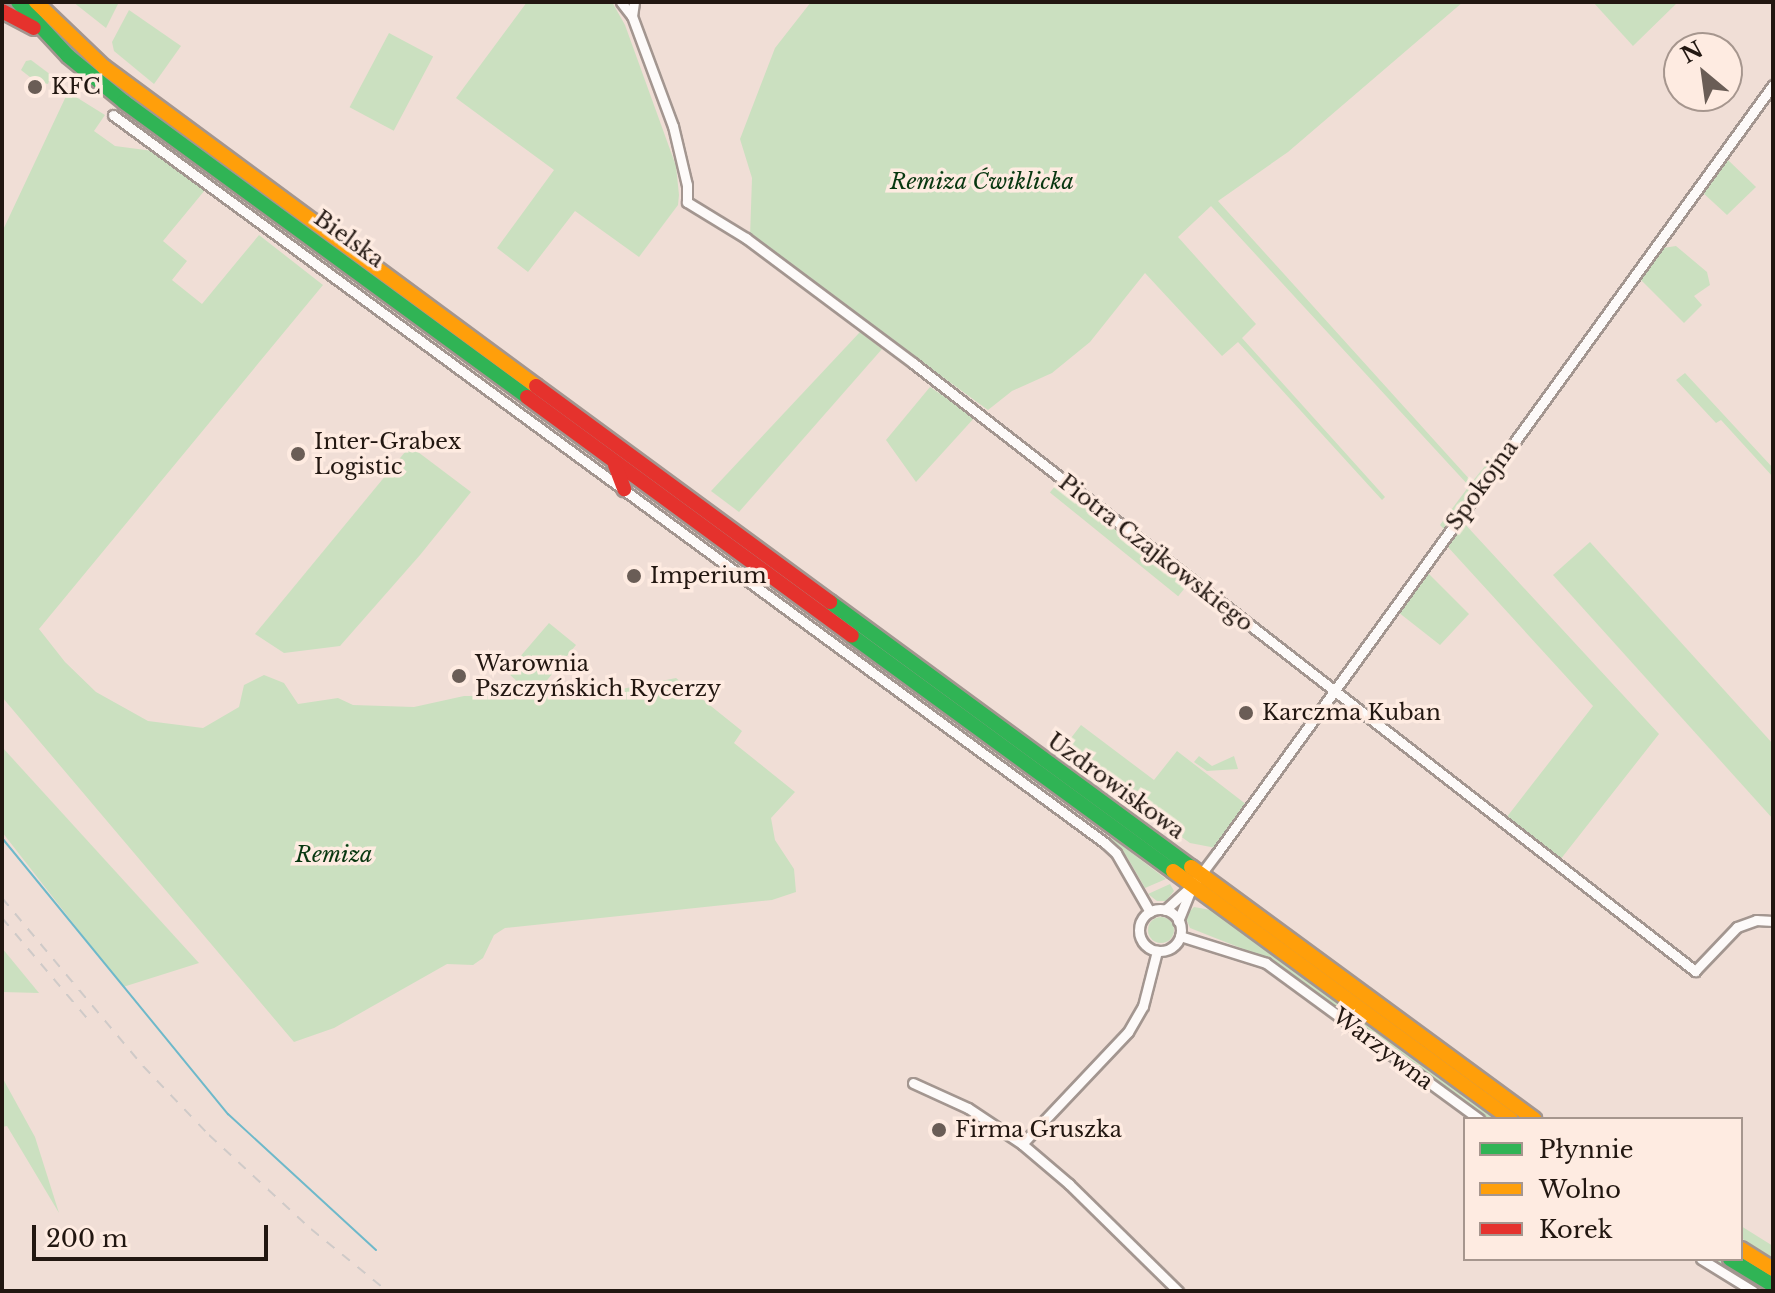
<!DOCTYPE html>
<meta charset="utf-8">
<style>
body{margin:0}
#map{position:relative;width:1775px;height:1293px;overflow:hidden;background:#f0ded6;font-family:"Libre Baskerville",serif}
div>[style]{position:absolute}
.green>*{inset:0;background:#cbe0c0;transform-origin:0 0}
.round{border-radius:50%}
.stream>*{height:2px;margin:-1px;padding:0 1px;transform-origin:1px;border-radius:1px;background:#6eb9ca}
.roads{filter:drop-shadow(2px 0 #a39690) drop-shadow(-2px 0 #a39690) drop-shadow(0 2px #a39690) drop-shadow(0 -2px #a39690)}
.street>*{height:9px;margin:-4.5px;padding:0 4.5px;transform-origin:4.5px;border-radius:4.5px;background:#fdfaf9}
.street>.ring{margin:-4.5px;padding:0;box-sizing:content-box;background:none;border:9px solid #fdfaf9;border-radius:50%}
.fast>*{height:14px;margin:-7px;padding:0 7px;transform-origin:7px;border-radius:7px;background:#30b455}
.slow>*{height:14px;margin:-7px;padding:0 7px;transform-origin:7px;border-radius:7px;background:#ff9f0a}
.jam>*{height:14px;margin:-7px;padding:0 7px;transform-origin:7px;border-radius:7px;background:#e5322d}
.rail>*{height:2px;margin-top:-1px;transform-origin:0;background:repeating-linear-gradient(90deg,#cfcac8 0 10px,transparent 0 20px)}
.dots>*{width:22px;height:22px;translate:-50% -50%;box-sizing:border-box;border:4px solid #feebe1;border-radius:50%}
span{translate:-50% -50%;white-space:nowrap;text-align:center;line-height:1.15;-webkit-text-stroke:7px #feebe1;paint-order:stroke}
.poi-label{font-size:22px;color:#221711}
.left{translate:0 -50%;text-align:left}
.park-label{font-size:22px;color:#083710;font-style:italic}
.street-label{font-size:22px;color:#221711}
.frame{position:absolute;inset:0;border:4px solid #221711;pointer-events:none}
.legend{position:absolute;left:1463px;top:1117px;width:280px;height:144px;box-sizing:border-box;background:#feebe1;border:2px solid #a6968e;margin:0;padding:10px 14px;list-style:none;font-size:24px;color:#221711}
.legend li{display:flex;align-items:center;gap:16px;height:40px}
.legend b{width:40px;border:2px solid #a6968e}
.north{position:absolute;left:1663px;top:32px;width:80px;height:80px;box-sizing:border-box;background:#feebe1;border:2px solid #a6968e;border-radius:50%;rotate:331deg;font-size:22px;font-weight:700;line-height:32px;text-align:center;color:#221711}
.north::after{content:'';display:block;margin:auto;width:28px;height:36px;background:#6a5d56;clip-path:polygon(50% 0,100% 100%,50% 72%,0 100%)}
.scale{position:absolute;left:32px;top:1225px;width:236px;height:36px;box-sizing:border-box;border:4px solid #221711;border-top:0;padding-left:10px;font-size:24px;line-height:28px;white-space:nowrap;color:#221711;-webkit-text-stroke:6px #feebe1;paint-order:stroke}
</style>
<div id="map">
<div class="green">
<i style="clip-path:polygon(73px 2px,119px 2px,106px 28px)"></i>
<i style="clip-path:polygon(527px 2px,612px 2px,625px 25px,676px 166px,679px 195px,678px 205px,639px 257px,575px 211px,528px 272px,497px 248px,554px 170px,456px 98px)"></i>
<i style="clip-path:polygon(811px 2px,1463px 2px,1288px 152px,1218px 201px,1472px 482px,1494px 455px,1497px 457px,1444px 529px,1440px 525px,1469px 486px,1211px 206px,1178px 237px,1256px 324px,1242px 338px,1385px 497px,1382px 500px,1238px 342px,1222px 356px,1145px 273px,1090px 342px,1052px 373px,1012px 391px,988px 410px,750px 237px,752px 178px,740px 139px,775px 48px)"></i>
<i style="clip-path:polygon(1593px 2px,1678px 2px,1633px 46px)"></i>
<i style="clip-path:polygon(129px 10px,181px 46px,154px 84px,114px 51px,112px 42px)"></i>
<i style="left:389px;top:33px;width:50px;height:84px;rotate:28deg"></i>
<i style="clip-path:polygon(31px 60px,51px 75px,48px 84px,35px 81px,21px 70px,26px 61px)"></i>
<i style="clip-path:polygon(68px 92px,105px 115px,94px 131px,115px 146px,153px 151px,205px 190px,163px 241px,187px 261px,172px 280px,202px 304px,259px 235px,323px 285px,39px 629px,65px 662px,96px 692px,148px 721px,203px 728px,239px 707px,244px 685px,264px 675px,284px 683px,298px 704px,338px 698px,353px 705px,414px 707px,464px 696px,533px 696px,507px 672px,549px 623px,576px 645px,534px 696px,612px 691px,676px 678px,742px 731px,734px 743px,795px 792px,771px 818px,775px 840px,794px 869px,796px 892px,772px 900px,505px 928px,494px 935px,483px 958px,473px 965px,447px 964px,334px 1028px,294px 1042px,2px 697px,2px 232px)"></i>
<i style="clip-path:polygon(1727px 159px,1756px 187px,1727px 215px,1701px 191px)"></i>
<i style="clip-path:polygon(1676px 246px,1707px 272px,1710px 285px,1694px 296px,1702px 305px,1684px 323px,1639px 278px,1656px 254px,1663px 248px)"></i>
<i style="clip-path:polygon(860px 332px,882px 349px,739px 512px,711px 491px)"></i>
<i style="clip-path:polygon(1685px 373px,1773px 468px,1773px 477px,1721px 420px,1716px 423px,1676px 380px)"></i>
<i style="clip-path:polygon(930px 387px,975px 417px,916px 482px,886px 440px)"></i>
<i style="clip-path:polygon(410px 446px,471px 492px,420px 555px,340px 646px,284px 653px,255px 634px)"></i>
<i style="left:1060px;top:480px;width:165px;height:16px;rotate:39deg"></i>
<i style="clip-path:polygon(1463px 522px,1659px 734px,1560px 860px,1506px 818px,1593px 706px,1447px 546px)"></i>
<i style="clip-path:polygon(1590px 542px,1773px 744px,1773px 819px,1553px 575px)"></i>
<i style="clip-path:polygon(1428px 573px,1469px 614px,1440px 645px,1398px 612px)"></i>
<i style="clip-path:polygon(1081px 725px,1154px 780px,1177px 751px,1247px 805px,1216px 848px,1190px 843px,1061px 751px)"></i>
<i style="clip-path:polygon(2px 747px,199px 963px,123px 987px,2px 832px)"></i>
<i style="clip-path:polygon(1199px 756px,1212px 766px,1234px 756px,1238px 769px,1207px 771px,1194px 762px)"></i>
<i style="clip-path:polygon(1108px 835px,1166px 879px,1145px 888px,1127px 857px)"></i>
<i style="clip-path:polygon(1170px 884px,1174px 891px,1166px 901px,1157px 901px,1148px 894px)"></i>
<i style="clip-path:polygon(1194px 907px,1211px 910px,1502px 1119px,1488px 1119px,1271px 960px,1190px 928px,1185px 916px)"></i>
<i class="round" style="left:1148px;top:917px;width:26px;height:26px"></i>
<i style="clip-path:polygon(2px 948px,39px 993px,2px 992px)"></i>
<i style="clip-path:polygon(2px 1077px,35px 1137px,59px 1213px,7px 1126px,2px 1127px)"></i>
<i style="clip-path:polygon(1741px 1226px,1773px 1246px,1773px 1258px,1741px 1238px)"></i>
<i style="clip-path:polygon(1706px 1259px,1719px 1259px,1771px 1291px,1758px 1291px)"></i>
</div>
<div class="stream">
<i style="left:2px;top:838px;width:357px;rotate:50.7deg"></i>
<i style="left:228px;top:1114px;width:201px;rotate:42.6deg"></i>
</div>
<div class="roads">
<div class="street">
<i style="left:621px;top:2px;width:18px;rotate:52deg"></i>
<i style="left:634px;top:2px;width:14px;rotate:98deg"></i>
<i style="left:632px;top:16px;width:117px;rotate:69.6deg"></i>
<i style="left:673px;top:126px;width:61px;rotate:76.7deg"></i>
<i style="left:687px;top:185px;width:17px;rotate:90deg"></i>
<i style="left:687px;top:202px;width:69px;rotate:31.4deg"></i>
<i style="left:746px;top:238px;width:209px;rotate:36.8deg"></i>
<i style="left:913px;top:363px;width:991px;rotate:37.86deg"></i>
<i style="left:1695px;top:971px;width:61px;rotate:-46.3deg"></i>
<i style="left:1737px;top:927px;width:20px;rotate:-20deg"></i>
<i style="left:1756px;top:920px;width:17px;rotate:3deg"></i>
<i style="left:113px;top:115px;width:1230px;rotate:36.27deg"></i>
<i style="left:1105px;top:843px;width:15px;rotate:42deg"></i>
<i style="left:1116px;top:853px;width:68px;rotate:60deg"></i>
<i class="ring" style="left:1139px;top:909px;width:33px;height:33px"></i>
<i style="left:1165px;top:910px;width:36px;rotate:-42deg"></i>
<i style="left:1192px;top:886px;width:41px;rotate:-52.9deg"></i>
<i style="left:1217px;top:853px;width:948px;rotate:-54.1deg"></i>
<i style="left:1178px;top:921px;width:38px;rotate:-68deg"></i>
<i style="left:1180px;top:936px;width:90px;rotate:17.4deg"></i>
<i style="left:1266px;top:963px;width:264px;rotate:36.2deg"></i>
<i style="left:913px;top:1083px;width:60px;rotate:24.4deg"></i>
<i style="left:968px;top:1108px;width:65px;rotate:33.7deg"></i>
<i style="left:1022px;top:1144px;width:62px;rotate:40.4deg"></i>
<i style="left:1069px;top:1184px;width:153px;rotate:44.5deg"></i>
<i style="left:1022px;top:1144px;width:154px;rotate:-46.6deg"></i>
<i style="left:1128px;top:1032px;width:30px;rotate:-60deg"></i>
<i style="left:1143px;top:1006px;width:57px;rotate:-75.7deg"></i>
<i style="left:1701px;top:1259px;width:61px;rotate:31.6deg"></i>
</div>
<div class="fast">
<i style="left:18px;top:2px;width:74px;rotate:47.2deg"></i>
<i style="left:68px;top:56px;width:72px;rotate:39.4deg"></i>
<i style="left:124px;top:102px;width:499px;rotate:36.2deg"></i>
<i style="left:830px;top:602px;width:448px;rotate:36.3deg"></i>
<i style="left:852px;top:636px;width:398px;rotate:36.2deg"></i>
<i style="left:1730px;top:1259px;width:50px;rotate:31.2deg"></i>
</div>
<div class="slow">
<i style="left:36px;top:2px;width:94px;rotate:43.7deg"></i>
<i style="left:104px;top:67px;width:537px;rotate:36.44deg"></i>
<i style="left:1191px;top:867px;width:426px;rotate:36.3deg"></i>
<i style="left:1173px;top:871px;width:419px;rotate:36.3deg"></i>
<i style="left:1741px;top:1249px;width:38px;rotate:32deg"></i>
</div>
<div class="jam">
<i style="left:2px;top:11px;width:36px;rotate:28deg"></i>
<i style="left:536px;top:386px;width:365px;rotate:36.3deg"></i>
<i style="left:527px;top:397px;width:403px;rotate:36.3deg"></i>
<i style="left:615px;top:465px;width:26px;rotate:69deg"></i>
</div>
</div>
<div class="rail">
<i style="left:2px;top:898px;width:219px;rotate:50deg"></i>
<i style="left:143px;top:1066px;width:95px;rotate:46.3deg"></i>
<i style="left:209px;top:1135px;width:139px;rotate:42.7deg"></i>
<i style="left:311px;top:1229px;width:98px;rotate:39.2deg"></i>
<i style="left:2px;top:918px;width:139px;rotate:49.7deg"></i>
</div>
<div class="dots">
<i style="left:35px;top:87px;background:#6a5d56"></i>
<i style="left:298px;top:454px;background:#6a5d56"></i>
<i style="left:634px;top:576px;background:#6a5d56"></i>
<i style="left:459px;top:676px;background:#6a5d56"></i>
<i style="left:1246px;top:713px;background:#6a5d56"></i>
<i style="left:939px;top:1130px;background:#6a5d56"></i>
</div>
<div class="poi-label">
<span class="left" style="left:51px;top:87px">KFC</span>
<span class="left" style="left:314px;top:454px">Inter-Grabex<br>Logistic</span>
<span class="left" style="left:650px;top:576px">Imperium</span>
<span class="left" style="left:475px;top:676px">Warownia<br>Pszczyńskich Rycerzy</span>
<span class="left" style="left:1262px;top:713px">Karczma Kuban</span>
<span class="left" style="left:955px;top:1130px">Firma Gruszka</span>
</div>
<div class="park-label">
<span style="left:982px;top:182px">Remiza Ćwiklicka</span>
<span style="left:334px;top:855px">Remiza</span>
</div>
<div class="street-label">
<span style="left:349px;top:239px;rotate:36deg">Bielska</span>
<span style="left:1482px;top:485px;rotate:-54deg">Spokojna</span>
<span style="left:1156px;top:553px;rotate:38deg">Piotra Czajkowskiego</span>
<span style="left:1116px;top:786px;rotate:36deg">Uzdrowiskowa</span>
<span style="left:1383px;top:1049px;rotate:37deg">Warzywna</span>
</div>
<div class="frame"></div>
<ul class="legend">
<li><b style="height:10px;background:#30b455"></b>Płynnie</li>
<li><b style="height:10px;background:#ff9f0a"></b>Wolno</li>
<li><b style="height:10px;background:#e5322d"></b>Korek</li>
</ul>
<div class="north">N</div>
<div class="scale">200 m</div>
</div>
